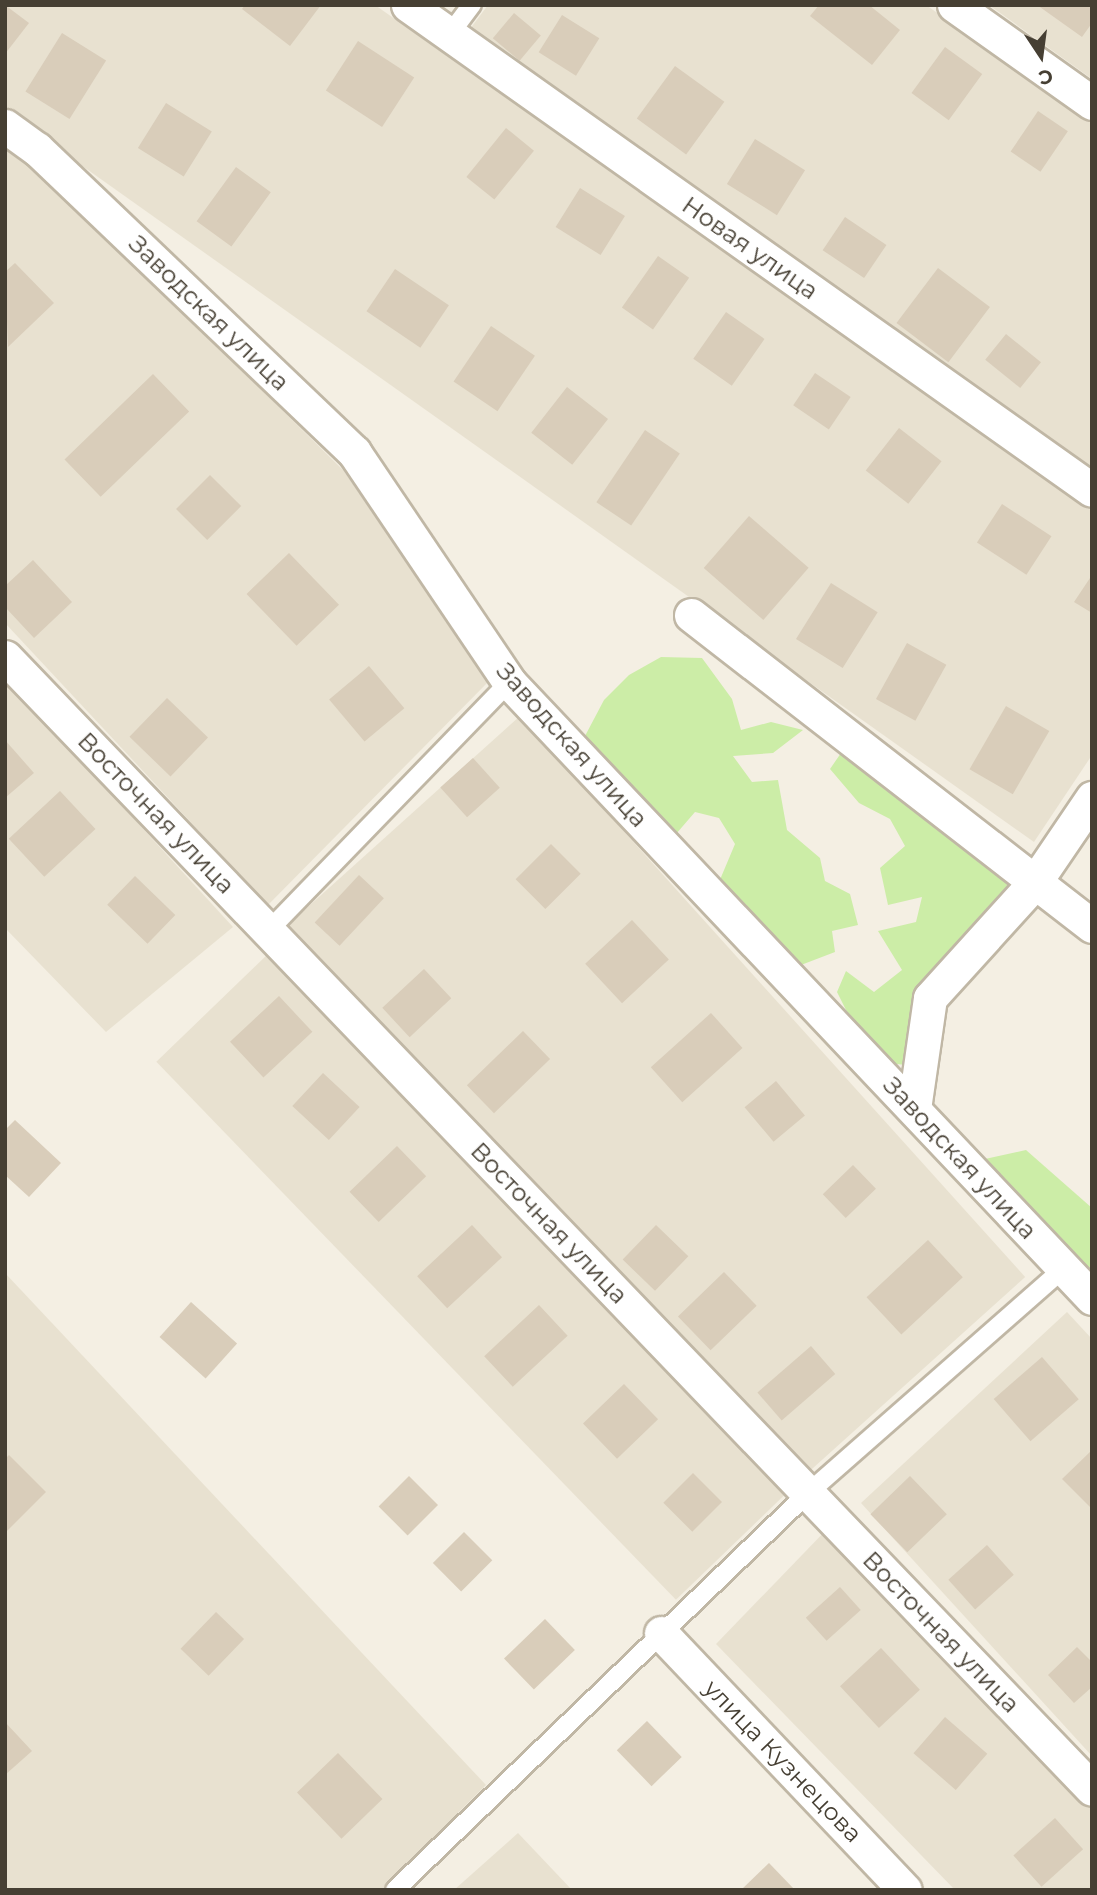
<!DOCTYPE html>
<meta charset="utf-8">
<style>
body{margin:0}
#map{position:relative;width:1097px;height:1895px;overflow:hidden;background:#f4efe3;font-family:Montserrat,sans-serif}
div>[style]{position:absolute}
.residential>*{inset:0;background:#e8e1d0;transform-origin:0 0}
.green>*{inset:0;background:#cceda7}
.building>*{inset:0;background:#d9cdba;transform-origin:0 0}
.roads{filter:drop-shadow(2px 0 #c0b7a5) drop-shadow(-2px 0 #c0b7a5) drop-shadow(0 2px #c0b7a5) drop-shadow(0 -2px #c0b7a5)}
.lane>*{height:18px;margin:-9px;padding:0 9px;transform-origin:9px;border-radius:9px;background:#fff}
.street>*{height:33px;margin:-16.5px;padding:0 16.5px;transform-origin:16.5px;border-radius:16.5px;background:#fff}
span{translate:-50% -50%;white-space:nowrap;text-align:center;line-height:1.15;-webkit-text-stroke:5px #fff;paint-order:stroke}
.street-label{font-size:24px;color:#463f33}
.frame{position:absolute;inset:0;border:7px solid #463f33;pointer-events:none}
.north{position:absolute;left:1006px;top:21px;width:70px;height:70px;-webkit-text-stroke:5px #fff;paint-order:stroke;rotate:167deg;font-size:19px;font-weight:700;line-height:28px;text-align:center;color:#463f33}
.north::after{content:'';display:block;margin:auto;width:24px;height:32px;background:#463f33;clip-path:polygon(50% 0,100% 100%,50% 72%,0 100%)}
</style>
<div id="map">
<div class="residential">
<i style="clip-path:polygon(5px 5px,375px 5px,1092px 511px,1092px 755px,1034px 842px,5px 111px)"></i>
<i style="clip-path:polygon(488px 5px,926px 5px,1092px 122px,1092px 473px,470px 29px)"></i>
<i style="clip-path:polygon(989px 5px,1092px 5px,1092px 79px)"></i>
<i style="clip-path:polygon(5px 147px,34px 166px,343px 470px,491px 679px,268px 905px,5px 623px)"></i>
<i style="clip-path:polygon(5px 678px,233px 927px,106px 1032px,5px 928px)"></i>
<i style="left:520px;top:716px;width:755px;height:315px;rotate:48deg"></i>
<i style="left:270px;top:952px;width:748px;height:158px;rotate:46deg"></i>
<i style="clip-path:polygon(5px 1273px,486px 1785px,381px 1890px,5px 1890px)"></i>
<i style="clip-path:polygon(1067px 1312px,1092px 1339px,1092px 1756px,861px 1503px)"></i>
<i style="clip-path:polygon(830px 1526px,1092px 1809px,1092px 1890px,955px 1890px,716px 1644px)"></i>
<i style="clip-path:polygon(518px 1833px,572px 1890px,454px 1890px)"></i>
</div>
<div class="green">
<i style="clip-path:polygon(661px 657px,702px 658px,732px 699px,741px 730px,771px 722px,803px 730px,773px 753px,733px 756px,752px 782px,778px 780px,787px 830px,820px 858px,825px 881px,850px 894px,858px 925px,832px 931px,835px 952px,801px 965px,719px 882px,735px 844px,719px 818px,695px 812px,676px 834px,585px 736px,604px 700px,629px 675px)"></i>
<i style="clip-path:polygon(841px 753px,872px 769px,1017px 889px,906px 1065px,887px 1063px,854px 1026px,837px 992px,846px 971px,874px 992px,902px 970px,878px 931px,916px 922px,922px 897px,888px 905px,880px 868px,905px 846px,890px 819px,859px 803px,830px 769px)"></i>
<i style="clip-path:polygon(1026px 1150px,1092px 1208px,1092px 1275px,985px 1159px)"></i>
</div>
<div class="building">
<i style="clip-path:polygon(5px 5px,29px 23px,5px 54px)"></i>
<i style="clip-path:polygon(245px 5px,321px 5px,290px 46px,242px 9px)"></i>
<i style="clip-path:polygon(819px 5px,869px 5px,900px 30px,872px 65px,810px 16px)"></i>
<i style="clip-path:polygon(1037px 5px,1092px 5px,1092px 23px,1082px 37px)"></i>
<i style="left:514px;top:13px;width:35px;height:33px;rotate:40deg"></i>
<i style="left:562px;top:15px;width:44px;height:44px;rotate:32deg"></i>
<i style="left:62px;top:33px;width:52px;height:69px;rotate:32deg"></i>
<i style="left:358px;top:41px;width:67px;height:59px;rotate:33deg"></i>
<i style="left:945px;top:47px;width:46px;height:57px;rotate:36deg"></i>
<i style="left:675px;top:66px;width:61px;height:65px;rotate:36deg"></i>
<i style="left:166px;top:103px;width:54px;height:53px;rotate:32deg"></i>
<i style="left:1038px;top:111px;width:36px;height:49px;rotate:34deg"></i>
<i style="left:506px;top:128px;width:36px;height:63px;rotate:39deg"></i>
<i style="left:755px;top:139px;width:59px;height:53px;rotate:32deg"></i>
<i style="left:236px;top:167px;width:43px;height:67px;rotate:36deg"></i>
<i style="left:580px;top:188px;width:53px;height:46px;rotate:32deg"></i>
<i style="left:845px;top:217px;width:50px;height:40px;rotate:34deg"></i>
<i style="left:658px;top:256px;width:38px;height:63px;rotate:35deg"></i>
<i style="clip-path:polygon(15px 263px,54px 303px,8px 347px,5px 272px)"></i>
<i style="left:938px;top:268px;width:65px;height:69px;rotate:37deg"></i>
<i style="left:395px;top:269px;width:65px;height:51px;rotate:34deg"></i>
<i style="left:726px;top:312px;width:47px;height:57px;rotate:35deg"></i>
<i style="left:491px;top:326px;width:53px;height:67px;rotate:34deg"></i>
<i style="left:1006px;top:334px;width:45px;height:33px;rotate:39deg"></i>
<i style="left:815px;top:373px;width:43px;height:39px;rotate:34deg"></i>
<i style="left:153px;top:374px;width:52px;height:123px;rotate:46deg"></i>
<i style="left:567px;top:387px;width:52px;height:58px;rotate:38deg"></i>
<i style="left:899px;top:428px;width:54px;height:54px;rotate:38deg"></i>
<i style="left:645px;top:430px;width:42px;height:87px;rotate:34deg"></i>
<i style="left:210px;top:475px;width:44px;height:48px;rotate:45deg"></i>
<i style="left:1002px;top:504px;width:59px;height:46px;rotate:33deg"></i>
<i style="left:749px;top:516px;width:79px;height:69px;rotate:41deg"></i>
<i style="left:289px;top:553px;width:72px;height:59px;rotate:46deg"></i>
<i style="clip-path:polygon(33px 560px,72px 602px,34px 638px,5px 607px,5px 586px)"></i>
<i style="clip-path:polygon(1092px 575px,1092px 613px,1074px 602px)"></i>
<i style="left:831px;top:583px;width:55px;height:66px;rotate:32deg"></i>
<i style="left:907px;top:643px;width:45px;height:64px;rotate:29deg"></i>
<i style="left:369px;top:666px;width:55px;height:52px;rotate:50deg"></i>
<i style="left:167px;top:698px;width:57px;height:54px;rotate:44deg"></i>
<i style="left:1006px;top:706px;width:50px;height:73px;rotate:30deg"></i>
<i style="clip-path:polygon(5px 740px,34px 773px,5px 798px)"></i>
<i style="left:473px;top:758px;width:40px;height:44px;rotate:48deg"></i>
<i style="left:60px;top:791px;width:52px;height:70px;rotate:47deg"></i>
<i style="left:551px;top:844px;width:42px;height:50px;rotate:45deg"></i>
<i style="left:359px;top:875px;width:34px;height:65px;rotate:43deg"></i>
<i style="left:135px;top:876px;width:56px;height:40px;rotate:44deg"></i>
<i style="left:632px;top:920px;width:54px;height:64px;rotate:47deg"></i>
<i style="left:424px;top:969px;width:40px;height:57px;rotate:47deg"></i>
<i style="left:279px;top:996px;width:49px;height:67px;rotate:47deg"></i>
<i style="left:711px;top:1013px;width:47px;height:81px;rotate:48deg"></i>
<i style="left:523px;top:1031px;width:39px;height:78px;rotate:46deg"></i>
<i style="left:323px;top:1073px;width:50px;height:45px;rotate:43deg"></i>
<i style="left:776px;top:1081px;width:45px;height:41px;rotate:50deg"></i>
<i style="clip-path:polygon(15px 1120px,61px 1163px,29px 1197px,5px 1175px,5px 1130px)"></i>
<i style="left:397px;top:1146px;width:42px;height:66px;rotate:46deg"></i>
<i style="left:853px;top:1165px;width:33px;height:42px;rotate:46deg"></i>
<i style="left:472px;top:1225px;width:44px;height:75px;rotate:47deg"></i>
<i style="left:656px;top:1225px;width:45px;height:48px;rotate:44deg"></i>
<i style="left:928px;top:1240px;width:51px;height:84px;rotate:47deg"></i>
<i style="left:724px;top:1272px;width:47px;height:64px;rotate:46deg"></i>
<i style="left:191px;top:1302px;width:62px;height:47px;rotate:42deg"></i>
<i style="left:539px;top:1305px;width:42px;height:75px;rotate:47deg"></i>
<i style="left:811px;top:1346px;width:37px;height:71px;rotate:49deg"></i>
<i style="left:1042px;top:1357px;width:56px;height:64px;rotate:49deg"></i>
<i style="left:624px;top:1384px;width:49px;height:57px;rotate:46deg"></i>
<i style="clip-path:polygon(1092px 1450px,1092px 1509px,1062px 1479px)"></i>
<i style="clip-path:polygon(9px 1455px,46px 1492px,5px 1533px,5px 1459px)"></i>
<i style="left:693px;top:1473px;width:41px;height:42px;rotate:45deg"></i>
<i style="left:409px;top:1476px;width:41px;height:43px;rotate:45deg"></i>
<i style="left:910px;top:1476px;width:53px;height:55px;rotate:46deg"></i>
<i style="left:464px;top:1532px;width:40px;height:44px;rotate:45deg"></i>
<i style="left:987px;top:1545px;width:40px;height:52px;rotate:48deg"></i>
<i style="left:840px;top:1587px;width:31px;height:46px;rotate:48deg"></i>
<i style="left:216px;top:1612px;width:39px;height:51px;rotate:44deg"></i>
<i style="left:545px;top:1619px;width:43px;height:57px;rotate:46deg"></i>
<i style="clip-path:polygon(1077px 1647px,1092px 1662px,1092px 1687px,1074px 1703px,1048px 1675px)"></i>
<i style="left:881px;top:1648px;width:57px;height:56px;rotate:47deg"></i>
<i style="left:945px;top:1717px;width:56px;height:48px;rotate:41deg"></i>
<i style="left:647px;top:1721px;width:50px;height:42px;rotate:46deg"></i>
<i style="clip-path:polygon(5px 1722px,32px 1751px,5px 1775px)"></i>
<i style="left:338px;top:1753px;width:64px;height:57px;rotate:46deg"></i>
<i style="left:1055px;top:1818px;width:42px;height:56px;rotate:48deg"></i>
<i style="clip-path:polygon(769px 1863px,795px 1890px,741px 1890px)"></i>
</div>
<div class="roads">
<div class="lane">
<i style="left:449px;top:35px;width:38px;rotate:-53deg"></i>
<i style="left:269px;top:930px;width:345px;rotate:-45.9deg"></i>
<i style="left:395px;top:1890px;width:573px;rotate:-43.87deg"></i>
<i style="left:808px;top:1493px;width:341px;rotate:-41.3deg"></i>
</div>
<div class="street">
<i style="left:408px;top:5px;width:838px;rotate:35.34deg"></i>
<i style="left:954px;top:5px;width:169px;rotate:35.4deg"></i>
<i style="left:5px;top:126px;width:39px;rotate:36deg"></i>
<i style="left:37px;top:149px;width:439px;rotate:43.7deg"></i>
<i style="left:354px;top:452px;width:277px;rotate:56deg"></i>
<i style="left:509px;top:682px;width:848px;rotate:46.58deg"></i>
<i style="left:691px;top:615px;width:507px;rotate:37.8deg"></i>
<i style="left:5px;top:657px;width:1569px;rotate:46.16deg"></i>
<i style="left:914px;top:1109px;width:112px;rotate:-81.8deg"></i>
<i style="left:930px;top:998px;width:156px;rotate:-47.8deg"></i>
<i style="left:1035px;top:882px;width:102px;rotate:-55.8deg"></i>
<i style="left:661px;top:1633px;width:354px;rotate:46.5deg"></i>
</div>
</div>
<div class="street-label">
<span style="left:750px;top:248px;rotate:35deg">Новая улица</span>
<span style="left:209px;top:313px;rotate:44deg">Заводская улица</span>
<span style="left:572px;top:745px;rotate:48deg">Заводская улица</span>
<span style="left:156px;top:813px;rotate:46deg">Восточная улица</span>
<span style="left:960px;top:1158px;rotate:47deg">Заводская улица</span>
<span style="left:549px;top:1223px;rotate:46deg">Восточная улица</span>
<span style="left:941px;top:1632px;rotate:46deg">Восточная улица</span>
<span style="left:783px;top:1761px;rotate:46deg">улица Кузнецова</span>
</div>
<div class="frame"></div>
<div class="north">С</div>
</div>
